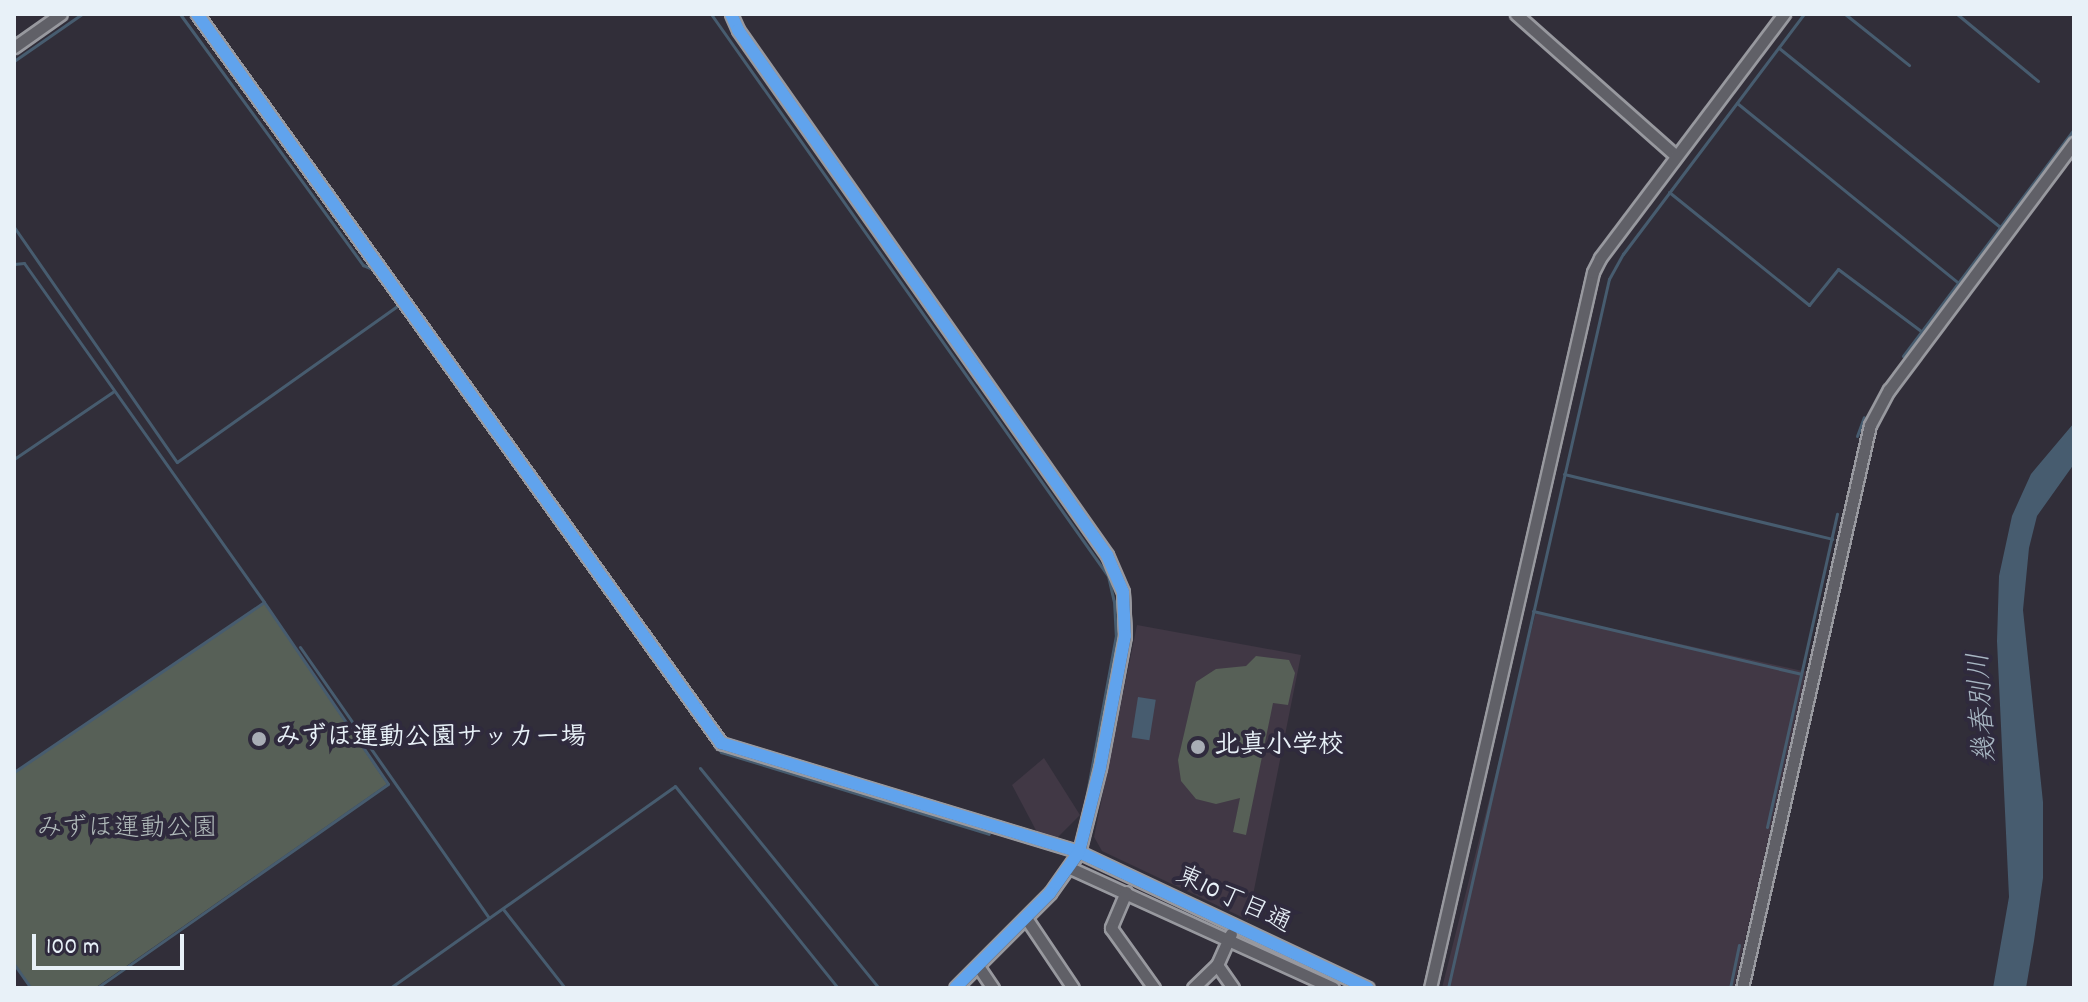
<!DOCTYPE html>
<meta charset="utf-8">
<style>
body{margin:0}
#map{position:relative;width:2088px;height:1002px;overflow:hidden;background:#312e39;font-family:Dekko,"Klee One",sans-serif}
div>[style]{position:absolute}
.built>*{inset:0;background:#413845}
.green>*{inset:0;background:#576057}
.water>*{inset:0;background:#475c6f;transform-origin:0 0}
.stream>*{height:3px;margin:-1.5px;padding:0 1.5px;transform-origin:1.5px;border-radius:1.5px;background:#475c6f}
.roads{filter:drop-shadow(2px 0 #98999f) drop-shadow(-2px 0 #98999f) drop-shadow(0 2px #98999f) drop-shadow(0 -2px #98999f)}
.minor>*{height:11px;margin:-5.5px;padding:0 5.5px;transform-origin:5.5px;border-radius:5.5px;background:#606067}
.cycleway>*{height:12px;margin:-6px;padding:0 6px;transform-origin:6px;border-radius:6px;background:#60a3ed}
.dots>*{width:22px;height:22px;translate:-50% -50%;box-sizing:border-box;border:4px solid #2f2a3d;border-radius:50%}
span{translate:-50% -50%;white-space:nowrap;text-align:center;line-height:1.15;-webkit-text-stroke:8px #2f2a3d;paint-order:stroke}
.poi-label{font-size:26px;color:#e8f1f8;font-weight:700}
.left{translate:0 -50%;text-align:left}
.park-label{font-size:26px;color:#b0baba}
.street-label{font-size:26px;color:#e8f1f8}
.water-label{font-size:28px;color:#a8b7c3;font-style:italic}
.frame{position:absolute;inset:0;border:16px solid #e8f1f8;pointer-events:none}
.scale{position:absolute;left:32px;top:934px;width:152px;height:36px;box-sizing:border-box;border:4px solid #e8f1f8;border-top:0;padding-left:10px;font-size:24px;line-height:28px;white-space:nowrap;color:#e8f1f8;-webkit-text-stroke:6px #2f2a3d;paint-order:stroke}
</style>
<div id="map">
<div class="built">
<i style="clip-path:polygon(1536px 612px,1807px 672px,1734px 988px,1442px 988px)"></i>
<i style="clip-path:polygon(1137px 625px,1301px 655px,1248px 920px,1102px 851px,1094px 837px)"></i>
<i style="clip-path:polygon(1044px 758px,1080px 815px,1056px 839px,1039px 836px,1012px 785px)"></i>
</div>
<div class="green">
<i style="clip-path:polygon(264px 603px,387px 784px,95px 988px,31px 988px,14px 964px,14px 773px)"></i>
<i style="clip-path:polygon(1256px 656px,1289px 660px,1295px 673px,1288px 705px,1273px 703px,1246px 835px,1233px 832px,1240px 798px,1216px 804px,1196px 799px,1181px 781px,1178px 760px,1196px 682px,1216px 669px,1246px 666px)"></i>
</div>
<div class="water">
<i style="clip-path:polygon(2074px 423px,2074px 464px,2037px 516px,2029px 548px,2023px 610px,2043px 802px,2043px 878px,2034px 941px,2026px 988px,1993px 988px,2009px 897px,1997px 641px,1999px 576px,2012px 516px,2031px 474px)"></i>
<i style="left:1138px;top:697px;width:18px;height:41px;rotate:9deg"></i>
</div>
<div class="stream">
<i style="left:180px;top:14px;width:311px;rotate:53.9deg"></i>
<i style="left:363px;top:265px;width:13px;rotate:23deg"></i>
<i style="left:711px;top:14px;width:688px;rotate:54.76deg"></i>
<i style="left:1108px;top:576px;width:26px;rotate:77deg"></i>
<i style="left:1114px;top:601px;width:34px;rotate:87deg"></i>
<i style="left:1116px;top:635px;width:182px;rotate:100.4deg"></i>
<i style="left:1845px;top:14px;width:82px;rotate:38.6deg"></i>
<i style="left:1957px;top:14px;width:105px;rotate:39.6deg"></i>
<i style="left:1779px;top:48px;width:284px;rotate:39deg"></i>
<i style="left:14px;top:61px;width:83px;rotate:-34.7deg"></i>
<i style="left:1737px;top:103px;width:284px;rotate:39.1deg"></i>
<i style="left:1669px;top:192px;width:180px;rotate:38.9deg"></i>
<i style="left:1809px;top:305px;width:46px;rotate:-51.1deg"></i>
<i style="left:1838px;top:269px;width:104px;rotate:36.8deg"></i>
<i style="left:14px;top:227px;width:286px;rotate:55.3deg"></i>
<i style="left:177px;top:462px;width:272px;rotate:-35.3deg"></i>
<i style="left:14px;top:264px;width:10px;rotate:-6deg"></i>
<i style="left:24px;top:263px;width:415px;rotate:54.7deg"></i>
<i style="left:393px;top:296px;width:562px;rotate:54.27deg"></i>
<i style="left:721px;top:752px;width:280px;rotate:17deg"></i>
<i style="left:1903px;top:356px;width:284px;rotate:-53deg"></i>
<i style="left:1857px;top:436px;width:20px;rotate:-70deg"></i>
<i style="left:14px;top:459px;width:121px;rotate:-34.2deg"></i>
<i style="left:1564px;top:474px;width:276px;rotate:13.6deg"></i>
<i style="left:1533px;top:611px;width:275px;rotate:13.2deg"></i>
<i style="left:300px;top:647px;width:330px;rotate:55.1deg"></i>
<i style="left:700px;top:768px;width:284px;rotate:50.9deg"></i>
<i style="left:14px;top:772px;width:302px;rotate:-34.2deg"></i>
<i style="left:264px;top:602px;width:220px;rotate:55.7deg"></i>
<i style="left:388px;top:784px;width:355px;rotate:145deg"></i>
<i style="left:1767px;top:827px;width:321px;rotate:-77.4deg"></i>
<i style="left:503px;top:909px;width:100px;rotate:51.9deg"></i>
<i style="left:14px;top:964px;width:29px;rotate:55deg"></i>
<i style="left:390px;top:988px;width:349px;rotate:-35.3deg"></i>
<i style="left:675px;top:786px;width:260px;rotate:51.1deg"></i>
<i style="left:1448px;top:988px;width:727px;rotate:-77.21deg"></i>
<i style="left:1609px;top:279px;width:29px;rotate:-61deg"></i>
<i style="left:1623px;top:254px;width:301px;rotate:-53deg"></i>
<i style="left:1730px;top:988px;width:44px;rotate:-78.2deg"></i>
</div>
<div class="roads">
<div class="minor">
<i style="left:197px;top:14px;width:898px;rotate:54.29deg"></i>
<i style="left:721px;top:743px;width:374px;rotate:16.9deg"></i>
<i style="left:1079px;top:852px;width:319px;rotate:25.2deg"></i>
<i style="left:731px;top:14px;width:17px;rotate:66deg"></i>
<i style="left:738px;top:30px;width:642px;rotate:54.9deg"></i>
<i style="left:1107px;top:555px;width:40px;rotate:66.6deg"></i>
<i style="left:1123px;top:592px;width:44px;rotate:87.4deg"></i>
<i style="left:1125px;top:636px;width:134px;rotate:100.7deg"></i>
<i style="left:1100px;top:768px;width:87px;rotate:104deg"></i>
<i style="left:1079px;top:852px;width:50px;rotate:125.3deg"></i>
<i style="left:1050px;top:893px;width:134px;rotate:135deg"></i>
<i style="left:1516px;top:14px;width:214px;rotate:41.6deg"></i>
<i style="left:14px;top:47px;width:57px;rotate:-35.1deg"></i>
<i style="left:1070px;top:868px;width:289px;rotate:24.5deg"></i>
<i style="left:1126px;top:892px;width:39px;rotate:113deg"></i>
<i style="left:1111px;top:928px;width:74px;rotate:54.4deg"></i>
<i style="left:1026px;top:918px;width:84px;rotate:56.1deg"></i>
<i style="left:1217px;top:965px;width:28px;rotate:55deg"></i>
<i style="left:978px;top:966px;width:27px;rotate:56deg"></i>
<i style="left:1193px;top:988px;width:33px;rotate:-44deg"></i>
<i style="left:1217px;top:965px;width:34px;rotate:-66deg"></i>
<i style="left:1430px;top:988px;width:734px;rotate:-77.17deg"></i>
<i style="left:1593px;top:272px;width:16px;rotate:-63deg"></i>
<i style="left:1600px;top:258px;width:306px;rotate:-53deg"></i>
<i style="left:1742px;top:988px;width:577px;rotate:-77.19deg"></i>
<i style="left:1870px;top:425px;width:40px;rotate:-62deg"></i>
<i style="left:1889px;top:390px;width:309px;rotate:-53.2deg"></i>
</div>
</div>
<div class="cycleway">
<i style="left:197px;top:14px;width:898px;rotate:54.29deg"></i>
<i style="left:721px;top:743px;width:374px;rotate:16.9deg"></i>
<i style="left:1079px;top:852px;width:319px;rotate:25.2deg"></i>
<i style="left:731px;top:14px;width:17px;rotate:66deg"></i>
<i style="left:738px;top:30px;width:642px;rotate:54.9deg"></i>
<i style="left:1107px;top:555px;width:40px;rotate:66.6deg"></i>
<i style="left:1123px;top:592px;width:44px;rotate:87.4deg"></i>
<i style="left:1125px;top:636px;width:134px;rotate:100.7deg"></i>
<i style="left:1100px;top:768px;width:87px;rotate:104deg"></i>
<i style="left:1079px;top:852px;width:50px;rotate:125.3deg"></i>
<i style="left:1050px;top:893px;width:134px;rotate:135deg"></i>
</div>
<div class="dots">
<i style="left:259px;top:739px;background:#a8adb5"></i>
<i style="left:1198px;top:747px;background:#a8adb5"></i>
</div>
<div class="poi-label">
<span class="left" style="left:275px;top:739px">みずほ運動公園サッカー場</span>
<span class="left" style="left:1214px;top:747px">北真小学校</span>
</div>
<div class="park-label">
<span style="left:127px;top:830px">みずほ運動公園</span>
</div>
<div class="street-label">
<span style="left:1233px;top:901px;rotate:25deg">東10丁目通</span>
</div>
<div class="water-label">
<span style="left:1985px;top:708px;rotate:-94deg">幾春別川</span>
</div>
<div class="frame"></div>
<div class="scale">100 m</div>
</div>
